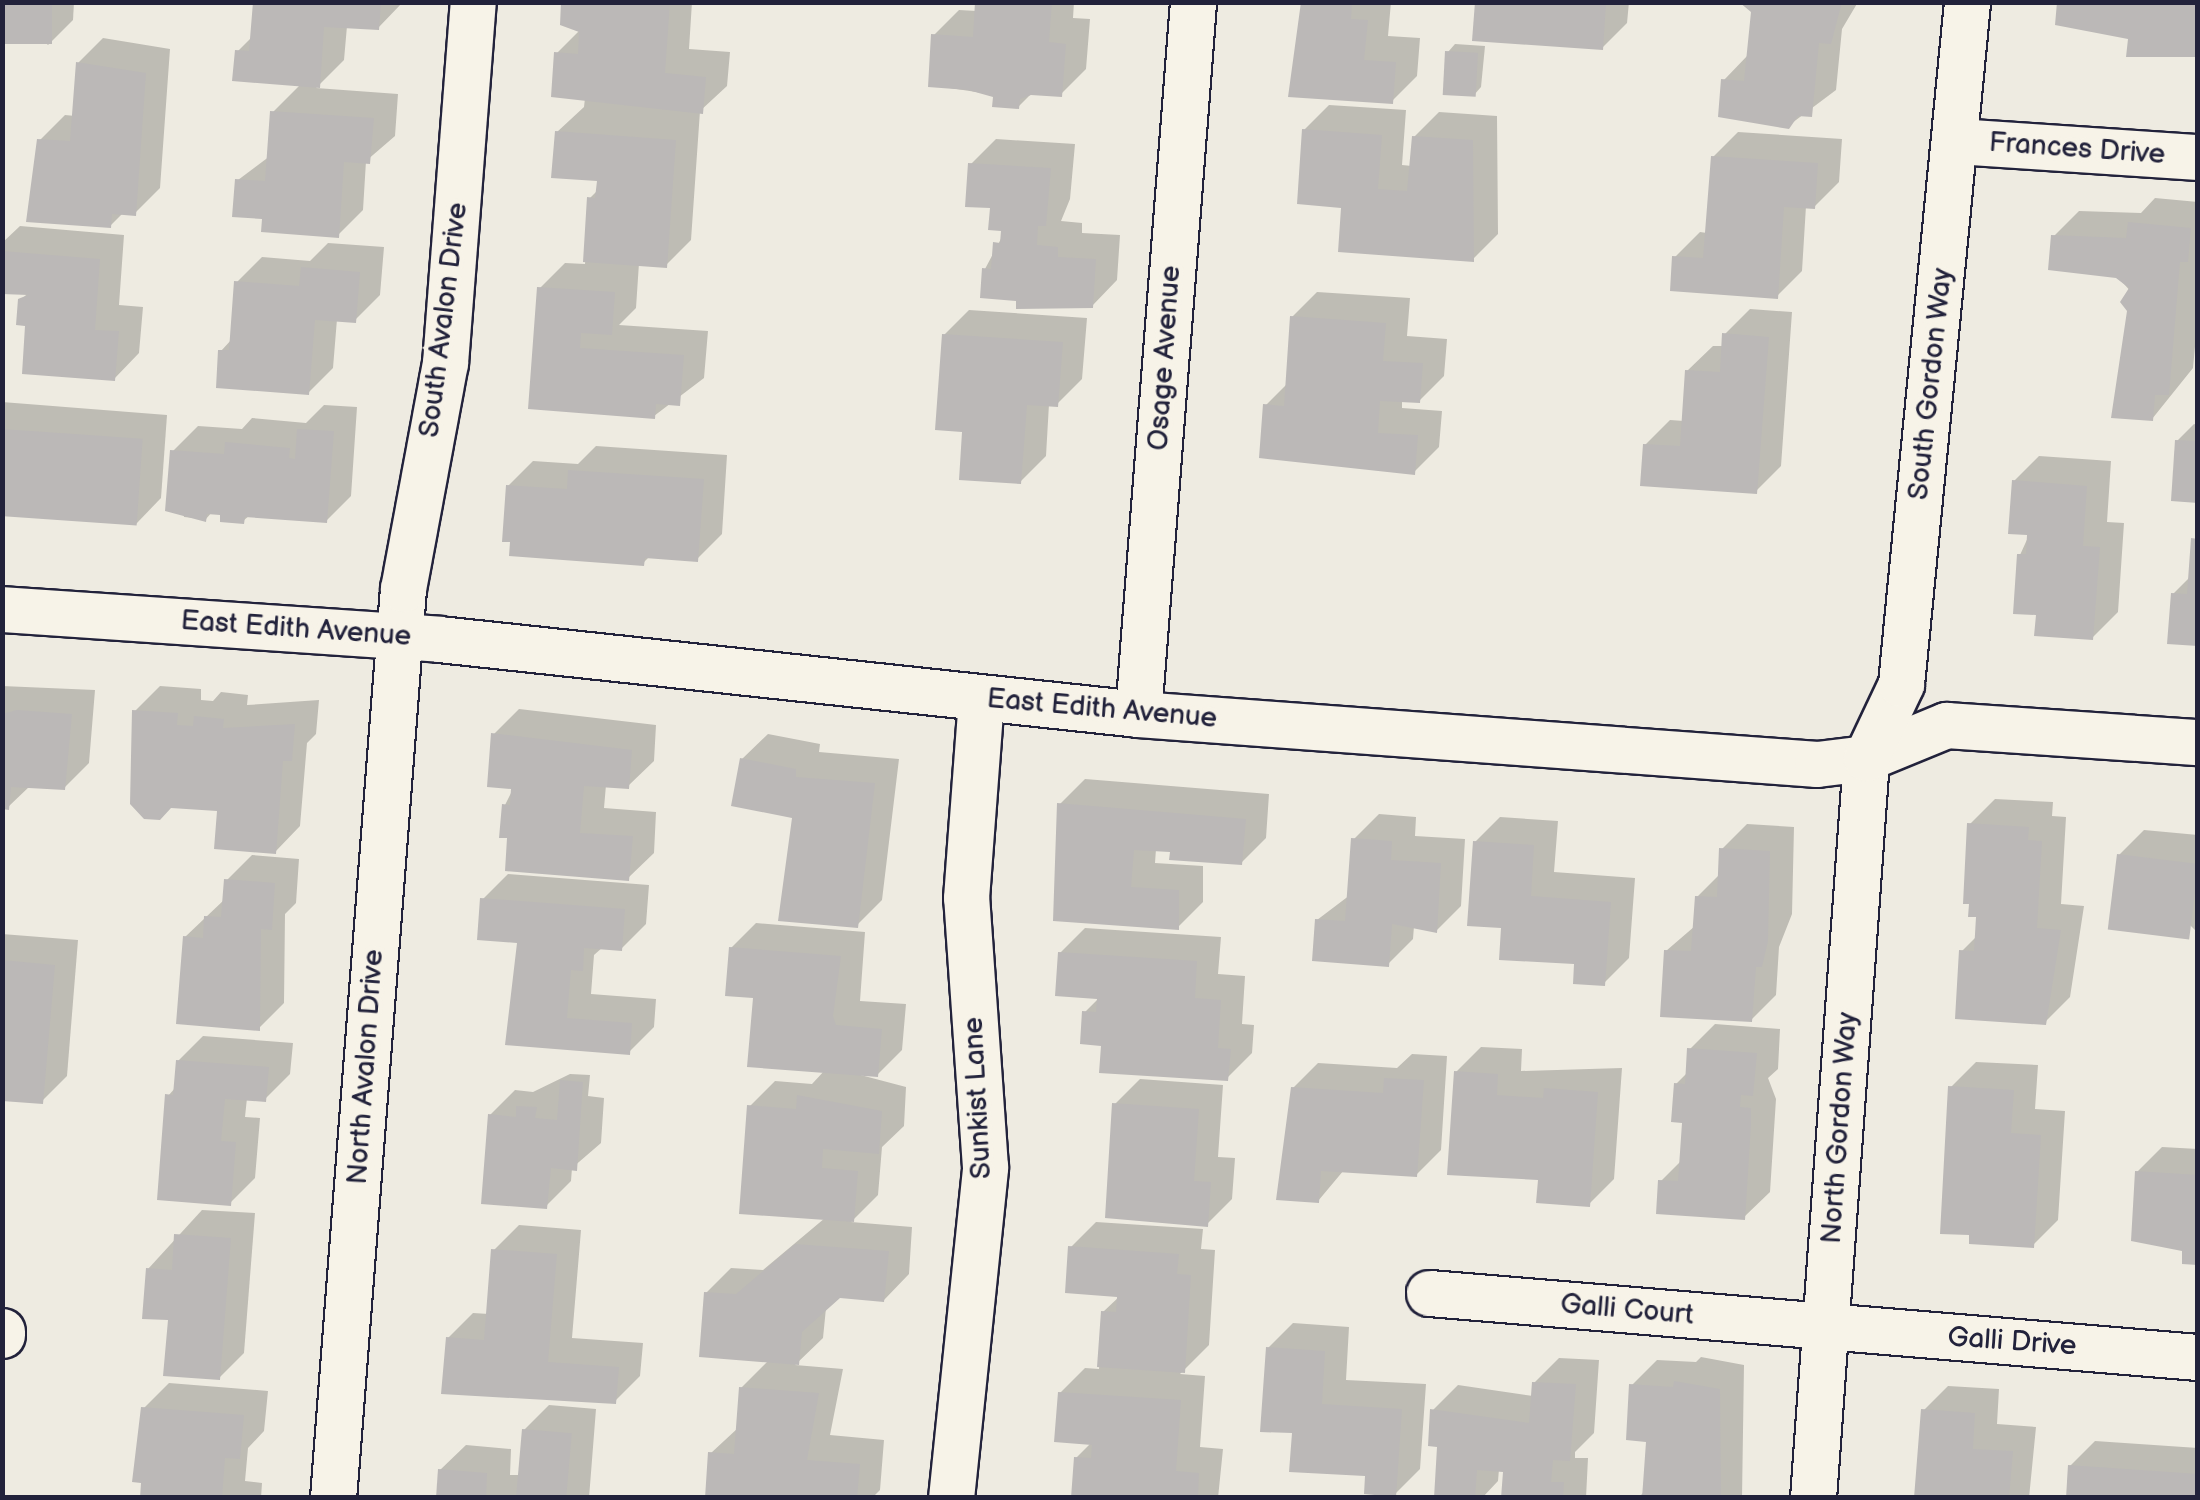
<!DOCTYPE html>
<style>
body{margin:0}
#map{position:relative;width:2200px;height:1500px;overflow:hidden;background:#eeebe1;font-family:"Balsamiq Sans",sans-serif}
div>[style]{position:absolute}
.shadow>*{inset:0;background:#0003}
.building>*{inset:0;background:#bbb8b7;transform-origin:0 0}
.roads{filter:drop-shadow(2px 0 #22223b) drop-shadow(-2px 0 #22223b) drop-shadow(0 2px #22223b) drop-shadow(0 -2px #22223b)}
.minor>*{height:45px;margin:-22.5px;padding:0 22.5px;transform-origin:22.5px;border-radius:22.5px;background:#f7f3e8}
span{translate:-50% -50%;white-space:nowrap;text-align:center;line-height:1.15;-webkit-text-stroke:9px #f7f3e8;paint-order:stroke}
.street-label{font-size:28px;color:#22223b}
.frame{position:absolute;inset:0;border:5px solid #22223b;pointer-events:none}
</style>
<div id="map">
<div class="shadow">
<i style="clip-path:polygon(2px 2px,74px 2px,73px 20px,48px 45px)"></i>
<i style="clip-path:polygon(256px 2px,403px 2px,378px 28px,347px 26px,344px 60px,316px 88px,398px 94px,395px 136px,366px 161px,363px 210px,338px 235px,265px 217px,238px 180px,270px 156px,273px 112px,301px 84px,237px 52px,253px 36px)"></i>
<i style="clip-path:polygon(564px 2px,692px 2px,689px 49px,730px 52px,727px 86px,700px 111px,691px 240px,666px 265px,639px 263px,636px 308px,619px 325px,708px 331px,704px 378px,654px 416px,531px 407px,540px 288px,565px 263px,585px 264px,590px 198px,598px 190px,599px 179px,557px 132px,584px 107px,585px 98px,557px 53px,580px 30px)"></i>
<i style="clip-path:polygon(978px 2px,1074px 2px,1073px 18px,1090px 19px,1086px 69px,1061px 94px,1033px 92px,1018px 107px,996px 95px,930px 85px,934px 35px,959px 10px,977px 11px)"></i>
<i style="clip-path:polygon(1303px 2px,1391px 2px,1388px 36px,1420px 38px,1417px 76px,1392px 101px,1290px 94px)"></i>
<i style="clip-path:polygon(1477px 2px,1629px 2px,1627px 23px,1602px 48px)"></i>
<i style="clip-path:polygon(1743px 2px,1858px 2px,1842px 29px,1836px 90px,1788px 126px,1724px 80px,1749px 54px,1753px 11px)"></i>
<i style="clip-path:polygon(103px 38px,170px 49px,160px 188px,135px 213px,124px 212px,110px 226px,40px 140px,65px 115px,75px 116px,78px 63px)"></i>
<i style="clip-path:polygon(1455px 44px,1485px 46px,1481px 87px,1474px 95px,1448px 52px)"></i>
<i style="clip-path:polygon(1329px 105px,1406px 110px,1402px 165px,1412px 166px,1414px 137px,1439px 112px,1497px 116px,1498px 234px,1473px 259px,1343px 205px,1304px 130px)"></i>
<i style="clip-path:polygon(1738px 132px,1842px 139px,1839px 182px,1814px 207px,1806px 206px,1802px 271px,1777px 296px,1675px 257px,1700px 232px,1707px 233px,1713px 157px)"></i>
<i style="clip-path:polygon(996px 139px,1075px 144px,1070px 199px,1061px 221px,1082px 223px,1082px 233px,1120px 235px,1117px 280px,1092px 306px,1019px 299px,985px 269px,1003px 235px,971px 164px)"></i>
<i style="clip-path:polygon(2155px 198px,2198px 202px,2198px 315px,2193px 368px,2152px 419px,2132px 293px,2117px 276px,2054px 236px,2079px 211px,2141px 213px)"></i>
<i style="clip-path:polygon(20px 226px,124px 235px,119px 305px,143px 307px,139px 353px,114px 379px,28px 324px,21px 300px,28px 293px,2px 291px,2px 243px)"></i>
<i style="clip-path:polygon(328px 243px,384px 247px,380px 295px,355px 320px,337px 319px,333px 368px,308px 393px,221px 351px,232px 339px,237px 282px,262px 257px,310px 261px)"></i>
<i style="clip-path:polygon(1317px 292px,1410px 298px,1407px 336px,1447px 339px,1444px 376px,1419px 401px,1402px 400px,1402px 408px,1442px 411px,1439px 447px,1414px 472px,1265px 406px,1288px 383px,1292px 317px)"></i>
<i style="clip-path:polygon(1750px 309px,1792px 312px,1781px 466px,1756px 491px,1645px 445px,1670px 420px,1684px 421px,1687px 371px,1713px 346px,1724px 346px,1725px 334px)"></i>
<i style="clip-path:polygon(969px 310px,1087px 318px,1082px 379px,1057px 404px,1049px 404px,1046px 456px,1020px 482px,965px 429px,944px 335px)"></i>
<i style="clip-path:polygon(2px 402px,167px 415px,161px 498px,136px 524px,2px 513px)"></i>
<i style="clip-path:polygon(324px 405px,357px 407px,351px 496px,326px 521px,250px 515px,243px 521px,212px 512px,206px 519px,184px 517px,173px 451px,198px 426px,242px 429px,252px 418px,306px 423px)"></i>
<i style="clip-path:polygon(2194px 424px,2198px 425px,2198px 500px,2177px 441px)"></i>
<i style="clip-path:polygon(596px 446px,727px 455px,722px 534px,697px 559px,650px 556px,643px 563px,508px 486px,533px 461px,578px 464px)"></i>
<i style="clip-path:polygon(2039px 456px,2111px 461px,2107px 522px,2124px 523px,2118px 612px,2092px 638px,2038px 613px,2020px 555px,2030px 533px,2014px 481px)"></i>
<i style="clip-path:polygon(2198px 535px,2198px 643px,2173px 594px,2191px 576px)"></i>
<i style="clip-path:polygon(2px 686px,95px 690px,89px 763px,64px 788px,30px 786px,8px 807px,2px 807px)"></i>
<i style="clip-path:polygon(160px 686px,201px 689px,201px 700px,213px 701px,221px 692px,248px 695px,247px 705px,319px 700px,316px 734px,307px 743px,300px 826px,275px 852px,220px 809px,135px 711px)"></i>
<i style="clip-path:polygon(519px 709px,656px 725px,654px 761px,628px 786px,606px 785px,604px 808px,656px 812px,654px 853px,628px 878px,510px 836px,505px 805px,514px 787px,494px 734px)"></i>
<i style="clip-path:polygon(768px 734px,820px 744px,819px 752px,899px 759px,882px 900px,857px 925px,795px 816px,742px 759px)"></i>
<i style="clip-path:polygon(1085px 779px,1269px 794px,1266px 838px,1241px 863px,1156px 849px,1155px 863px,1203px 866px,1203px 902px,1178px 927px,1056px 919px,1060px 804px)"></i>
<i style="clip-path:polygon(1995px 799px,2053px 802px,2052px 816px,2066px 817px,2061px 904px,2084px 906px,2070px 997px,2045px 1022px,1962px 951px,1978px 935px,1970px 824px)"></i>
<i style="clip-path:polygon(1379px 814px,1416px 817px,1415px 836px,1465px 839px,1461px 906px,1436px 931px,1414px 926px,1413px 939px,1388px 964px,1317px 920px,1350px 895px,1354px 839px)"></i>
<i style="clip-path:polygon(1500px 817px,1558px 821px,1554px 872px,1635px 878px,1629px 958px,1604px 983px,1577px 962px,1504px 926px,1475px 842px)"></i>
<i style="clip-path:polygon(1747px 824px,1794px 827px,1792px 914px,1779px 947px,1776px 995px,1751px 1020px,1666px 951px,1695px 926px,1697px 897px,1720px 874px,1722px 849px)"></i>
<i style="clip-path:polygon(2144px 830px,2198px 835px,2198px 933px,2119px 855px)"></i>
<i style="clip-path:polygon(252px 855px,299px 859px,296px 903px,285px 914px,284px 1003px,259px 1028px,185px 937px,225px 899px,227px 880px)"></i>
<i style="clip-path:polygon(508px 874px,649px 885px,646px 924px,621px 949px,603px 947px,594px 955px,591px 994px,656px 999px,654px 1027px,629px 1052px,507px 1043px,520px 940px,483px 899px)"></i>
<i style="clip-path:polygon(756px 923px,865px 932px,860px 1001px,906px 1004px,902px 1050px,877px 1075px,853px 1073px,906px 1087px,904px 1126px,882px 1147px,878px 1195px,851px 1222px,912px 1227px,909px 1274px,884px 1300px,839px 1296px,826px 1308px,823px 1338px,795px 1365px,843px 1369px,830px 1435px,884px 1440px,880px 1490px,872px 1498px,707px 1498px,711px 1453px,738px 1428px,741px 1388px,769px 1360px,706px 1293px,731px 1268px,763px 1270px,825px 1218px,750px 1106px,775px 1081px,812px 1084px,825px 1070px,755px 996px,731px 948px)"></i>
<i style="clip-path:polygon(1085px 928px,1221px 937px,1218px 974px,1245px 976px,1242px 1024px,1254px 1025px,1252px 1053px,1227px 1078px,1085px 1012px,1100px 997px,1060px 953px)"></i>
<i style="clip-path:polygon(2px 934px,78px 940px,67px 1076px,42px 1101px,2px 1098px)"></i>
<i style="clip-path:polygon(1715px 1024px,1780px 1029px,1778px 1069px,1768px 1078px,1776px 1099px,1770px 1192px,1744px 1217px,1661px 1181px,1682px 1160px,1685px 1120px,1676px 1084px,1688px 1072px,1690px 1049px)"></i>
<i style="clip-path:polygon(203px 1036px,293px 1043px,290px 1074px,265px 1099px,247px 1098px,245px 1117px,260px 1118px,255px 1178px,230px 1203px,168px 1096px,176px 1087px,178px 1061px)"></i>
<i style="clip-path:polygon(1481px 1047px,1522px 1049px,1521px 1071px,1622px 1068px,1614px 1179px,1589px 1204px,1541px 1178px,1456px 1072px)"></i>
<i style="clip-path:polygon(1412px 1054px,1447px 1056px,1441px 1150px,1416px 1175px,1344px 1170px,1318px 1201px,1293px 1088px,1318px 1063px,1397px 1068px)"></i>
<i style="clip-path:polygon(1976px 1062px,2038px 1065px,2035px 1109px,2065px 1111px,2058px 1220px,2033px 1245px,1951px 1087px)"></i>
<i style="clip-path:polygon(570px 1074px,590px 1075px,588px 1096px,604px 1098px,601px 1143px,572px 1168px,571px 1181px,546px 1206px,490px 1115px,515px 1090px,533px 1092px)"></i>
<i style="clip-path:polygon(1140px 1079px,1223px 1085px,1218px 1157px,1235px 1158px,1232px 1199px,1207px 1224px,1115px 1104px)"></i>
<i style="clip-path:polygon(2162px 1147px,2198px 1149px,2198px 1263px,2137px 1172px)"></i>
<i style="clip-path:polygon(202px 1210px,255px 1213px,244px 1353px,219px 1378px,170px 1318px,148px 1269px)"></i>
<i style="clip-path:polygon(1096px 1222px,1203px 1229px,1201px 1249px,1215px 1250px,1209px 1345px,1180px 1374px,1205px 1376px,1200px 1447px,1223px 1449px,1218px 1498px,1073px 1498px,1076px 1458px,1092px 1442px,1060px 1393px,1085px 1368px,1099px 1369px,1103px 1312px,1121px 1295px,1071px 1247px)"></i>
<i style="clip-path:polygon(519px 1225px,581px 1230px,572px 1338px,643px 1343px,640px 1376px,615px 1401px,448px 1338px,473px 1313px,489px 1314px,494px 1250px)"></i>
<i style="clip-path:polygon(1293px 1323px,1349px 1327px,1346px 1380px,1426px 1384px,1420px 1469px,1395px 1494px,1295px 1431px,1268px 1348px)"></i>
<i style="clip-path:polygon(1701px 1357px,1744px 1365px,1742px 1498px,1638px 1498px,1645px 1491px,1649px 1440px,1632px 1385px,1657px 1360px,1696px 1362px)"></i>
<i style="clip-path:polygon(1559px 1358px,1599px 1360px,1594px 1433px,1575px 1452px,1575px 1458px,1588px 1458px,1586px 1498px,1503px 1498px,1505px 1470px,1499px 1469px,1498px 1481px,1482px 1498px,1436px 1498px,1440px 1444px,1433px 1410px,1458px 1385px,1533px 1396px,1534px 1383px)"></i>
<i style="clip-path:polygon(169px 1383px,268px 1391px,264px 1431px,248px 1448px,245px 1481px,262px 1483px,261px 1498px,142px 1498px,144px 1408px)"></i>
<i style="clip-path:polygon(1948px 1386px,1999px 1389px,1997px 1424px,2036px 1427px,2029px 1498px,1917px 1498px,1923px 1411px)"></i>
<i style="clip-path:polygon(549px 1405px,596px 1409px,589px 1498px,438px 1498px,440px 1470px,466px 1445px,511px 1449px,510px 1475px,521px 1475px,524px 1430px)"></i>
<i style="clip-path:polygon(2095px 1441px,2198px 1448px,2198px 1498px,2070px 1466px)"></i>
</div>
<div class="building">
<i style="left:2px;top:2px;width:50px;height:42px"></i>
<i style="clip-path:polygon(253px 2px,381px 2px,379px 30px,324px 27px,320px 88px,232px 81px,235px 50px,249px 51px)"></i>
<i style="clip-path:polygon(561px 2px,670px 2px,665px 73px,706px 77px,703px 114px,551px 97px,554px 52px,578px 54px,579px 32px,560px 25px)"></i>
<i style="clip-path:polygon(975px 2px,1052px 2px,1049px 42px,1066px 44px,1062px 97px,1031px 95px,1020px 99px,1019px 109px,992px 107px,993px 97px,968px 90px,928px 87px,931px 34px,973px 37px)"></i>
<i style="clip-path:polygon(1301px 2px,1352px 2px,1351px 19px,1368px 20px,1364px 60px,1396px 62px,1393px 104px,1288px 97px)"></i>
<i style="clip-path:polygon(1475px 2px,1606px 2px,1603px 50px,1472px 41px)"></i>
<i style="clip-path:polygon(1739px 2px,1842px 2px,1831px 44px,1819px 43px,1812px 117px,1798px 116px,1789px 129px,1718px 117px,1721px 79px,1744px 81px,1751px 12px)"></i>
<i style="clip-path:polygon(2057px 2px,2198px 2px,2198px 57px,2126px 57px,2128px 39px,2055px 25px)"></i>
<i style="left:1445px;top:51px;width:33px;height:44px;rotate:3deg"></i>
<i style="clip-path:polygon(76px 62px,146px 73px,136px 216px,112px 214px,111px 228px,26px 222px,37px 139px,70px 141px)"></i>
<i style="clip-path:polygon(270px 111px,374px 118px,370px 164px,344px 162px,339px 238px,261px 232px,262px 219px,232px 217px,235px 179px,265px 181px)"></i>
<i style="clip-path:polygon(1302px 129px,1382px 135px,1378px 189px,1407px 191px,1412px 136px,1473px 140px,1474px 262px,1338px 252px,1341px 208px,1297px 204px)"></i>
<i style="clip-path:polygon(555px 131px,676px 140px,667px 268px,583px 262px,587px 197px,595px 198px,597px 181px,551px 178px)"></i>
<i style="clip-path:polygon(1711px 156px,1818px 163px,1815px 209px,1784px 207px,1778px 299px,1670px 291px,1672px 256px,1703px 258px)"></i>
<i style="clip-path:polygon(968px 163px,1051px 168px,1046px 226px,1038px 226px,1037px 245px,1058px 247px,1058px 257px,1096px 259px,1093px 308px,1016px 309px,1016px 301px,980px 298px,982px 268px,991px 269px,993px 242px,1000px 243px,1001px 231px,988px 230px,990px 208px,965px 207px)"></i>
<i style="clip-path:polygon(2128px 222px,2191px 228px,2188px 262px,2180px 262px,2169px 395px,2155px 395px,2153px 421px,2111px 418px,2127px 311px,2120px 302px,2129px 288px,2116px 278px,2048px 270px,2051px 235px,2126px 238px)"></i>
<i style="clip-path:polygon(2px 251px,100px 259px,95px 330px,119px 331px,115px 381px,22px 374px,25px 326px,16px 325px,18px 299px,28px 295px,2px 294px)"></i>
<i style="clip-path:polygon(301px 267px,360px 272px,356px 323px,315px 320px,309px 395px,216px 388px,218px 350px,229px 350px,234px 281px,299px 286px)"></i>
<i style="clip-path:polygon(537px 287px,615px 292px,612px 335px,581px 333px,580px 348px,684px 355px,680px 406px,656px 404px,655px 419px,528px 409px)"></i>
<i style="clip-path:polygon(1290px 316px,1386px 323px,1383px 361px,1423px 363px,1420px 403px,1380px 401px,1378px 433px,1418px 435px,1415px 475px,1259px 458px,1263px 404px,1284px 406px)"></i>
<i style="clip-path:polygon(1722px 333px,1769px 337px,1757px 494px,1640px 486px,1643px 444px,1680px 446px,1685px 370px,1720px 372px)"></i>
<i style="clip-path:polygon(942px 334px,1063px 342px,1058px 407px,1027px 405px,1021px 484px,959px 480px,962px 432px,935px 430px)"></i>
<i style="left:2px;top:429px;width:141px;height:87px;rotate:4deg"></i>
<i style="clip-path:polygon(297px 429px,334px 431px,327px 523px,245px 517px,244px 524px,220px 522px,220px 515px,207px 514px,206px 522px,165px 511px,170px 450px,224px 454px,225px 442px,290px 448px,289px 458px,295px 459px)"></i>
<i style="clip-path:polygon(2175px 440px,2198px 441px,2198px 503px,2171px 501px)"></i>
<i style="clip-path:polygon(568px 470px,704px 479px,698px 562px,645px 558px,644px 566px,509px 556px,510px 542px,502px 542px,506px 485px,567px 489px)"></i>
<i style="clip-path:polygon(2012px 480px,2087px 486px,2083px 546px,2100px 547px,2093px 640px,2034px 636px,2036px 615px,2013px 614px,2017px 554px,2026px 554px,2027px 535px,2008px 534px)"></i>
<i style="clip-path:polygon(2191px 538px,2198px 539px,2198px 646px,2167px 644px,2171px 593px,2187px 594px)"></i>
<i style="clip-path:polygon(17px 710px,72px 714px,65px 790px,11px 787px,9px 810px,2px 809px,2px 714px)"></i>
<i style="clip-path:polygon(132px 710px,178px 713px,177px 725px,193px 726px,194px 716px,224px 719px,223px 728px,295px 724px,292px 761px,283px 761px,276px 854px,214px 849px,217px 811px,171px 808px,160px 820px,144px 819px,130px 804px)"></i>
<i style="clip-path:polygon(491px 733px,632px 750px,629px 789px,584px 786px,580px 833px,633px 836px,629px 881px,505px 871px,507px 838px,499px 838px,502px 804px,510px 805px,511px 789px,487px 787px)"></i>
<i style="clip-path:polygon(740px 758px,796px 769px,796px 777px,875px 783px,858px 928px,778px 921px,792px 818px,731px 806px)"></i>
<i style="clip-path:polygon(1057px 803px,1246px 819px,1242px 865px,1169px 860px,1170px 852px,1134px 850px,1131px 887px,1179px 890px,1179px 930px,1053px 921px)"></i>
<i style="clip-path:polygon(1967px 823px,2029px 827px,2028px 840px,2042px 841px,2037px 928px,2061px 930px,2046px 1025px,1955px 1019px,1959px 950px,1974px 951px,1976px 917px,1968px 917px,1969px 904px,1963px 904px)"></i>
<i style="clip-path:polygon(1351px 838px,1392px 841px,1391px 860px,1441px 863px,1437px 933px,1392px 924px,1389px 967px,1312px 961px,1315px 919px,1345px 921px)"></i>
<i style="clip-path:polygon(1473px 841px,1534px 845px,1531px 896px,1611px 902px,1605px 986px,1573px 984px,1574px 964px,1499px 960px,1501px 928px,1467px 926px)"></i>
<i style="clip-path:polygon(1719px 848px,1770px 851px,1768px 941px,1762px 967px,1756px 967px,1752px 1022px,1660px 1017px,1664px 950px,1691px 951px,1695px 896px,1717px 897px)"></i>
<i style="left:2117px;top:854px;width:82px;height:76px;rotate:7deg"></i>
<i style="clip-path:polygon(224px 879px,275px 883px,272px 930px,261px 929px,260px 1031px,176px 1024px,183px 936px,203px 938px,204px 916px,221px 917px)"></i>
<i style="clip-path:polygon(480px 898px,625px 909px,622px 951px,584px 948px,583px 971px,571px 970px,567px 1018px,632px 1023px,630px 1055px,505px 1045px,517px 943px,477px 940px)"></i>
<i style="clip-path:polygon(729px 947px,841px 956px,833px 1016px,836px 1025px,882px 1029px,878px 1077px,747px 1067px,753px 998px,725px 996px)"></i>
<i style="clip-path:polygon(1058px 952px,1197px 961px,1195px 998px,1221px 1000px,1218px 1048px,1231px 1049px,1228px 1081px,1099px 1073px,1101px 1046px,1080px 1044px,1082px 1011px,1096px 1012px,1097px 999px,1055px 996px)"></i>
<i style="clip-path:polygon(2px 960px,55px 965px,43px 1104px,2px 1101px)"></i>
<i style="clip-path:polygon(1687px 1048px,1757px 1053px,1753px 1096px,1741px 1095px,1740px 1107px,1751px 1108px,1751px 1125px,1745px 1220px,1656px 1214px,1658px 1180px,1678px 1181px,1682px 1123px,1671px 1122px,1674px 1083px,1685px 1084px)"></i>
<i style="clip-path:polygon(176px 1060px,269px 1067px,266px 1102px,225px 1099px,221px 1141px,236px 1142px,231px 1206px,157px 1200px,165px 1094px,173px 1095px)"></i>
<i style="clip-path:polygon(1454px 1071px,1498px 1074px,1497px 1095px,1543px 1098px,1544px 1088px,1598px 1092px,1590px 1207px,1536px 1203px,1538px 1180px,1447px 1175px)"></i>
<i style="clip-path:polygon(1384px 1078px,1424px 1080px,1417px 1177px,1321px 1171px,1319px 1203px,1276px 1200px,1291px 1087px,1383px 1093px)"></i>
<i style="clip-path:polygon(560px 1080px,583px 1082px,577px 1171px,551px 1168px,547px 1209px,481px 1204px,488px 1114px,516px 1117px,516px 1106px,537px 1107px,535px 1118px,557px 1120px)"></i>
<i style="clip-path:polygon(1948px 1086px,2014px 1090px,2011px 1133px,2041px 1135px,2034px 1248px,1969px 1244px,1969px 1235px,1940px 1234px)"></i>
<i style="clip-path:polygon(797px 1095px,882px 1111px,879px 1154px,823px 1149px,822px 1168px,858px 1171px,854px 1222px,739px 1214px,747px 1105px,796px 1109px)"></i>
<i style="clip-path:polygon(1112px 1103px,1199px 1109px,1194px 1181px,1211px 1182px,1208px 1227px,1105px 1218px)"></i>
<i style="clip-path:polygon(2135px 1171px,2198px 1175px,2198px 1265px,2182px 1264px,2182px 1251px,2131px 1241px)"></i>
<i style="clip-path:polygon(174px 1234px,231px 1238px,220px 1380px,163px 1376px,168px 1320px,142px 1319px,146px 1268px,172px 1270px)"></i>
<i style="clip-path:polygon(795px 1244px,889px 1251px,884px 1302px,840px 1298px,802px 1332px,799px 1365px,699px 1357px,704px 1292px,736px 1294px)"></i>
<i style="clip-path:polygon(1068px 1246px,1179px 1254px,1177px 1274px,1191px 1275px,1185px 1373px,1097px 1367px,1101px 1311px,1116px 1312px,1117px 1297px,1065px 1293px)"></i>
<i style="clip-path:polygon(491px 1249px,557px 1254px,548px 1362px,619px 1367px,616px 1404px,441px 1394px,446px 1337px,484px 1340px)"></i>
<i style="clip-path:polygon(1266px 1347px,1325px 1351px,1322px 1404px,1402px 1409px,1396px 1497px,1364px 1494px,1365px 1476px,1289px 1472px,1292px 1433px,1260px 1432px)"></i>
<i style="clip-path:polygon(1674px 1381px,1720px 1389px,1721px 1498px,1642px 1498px,1646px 1442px,1626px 1440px,1629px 1384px,1673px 1387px)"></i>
<i style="clip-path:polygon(1532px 1382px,1576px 1384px,1570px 1461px,1553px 1460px,1551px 1482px,1564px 1482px,1563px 1498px,1501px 1498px,1503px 1472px,1477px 1470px,1475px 1498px,1434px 1498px,1437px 1447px,1428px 1446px,1430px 1409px,1529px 1423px)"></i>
<i style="clip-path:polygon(739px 1387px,819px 1393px,807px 1460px,860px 1464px,857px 1498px,705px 1498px,708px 1452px,734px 1454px)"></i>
<i style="clip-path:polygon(1058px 1392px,1181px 1400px,1176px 1471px,1199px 1473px,1198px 1498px,1071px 1498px,1074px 1457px,1091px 1458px,1092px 1445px,1054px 1442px)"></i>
<i style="clip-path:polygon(141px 1407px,244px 1415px,240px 1459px,225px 1458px,222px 1498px,140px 1498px,141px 1483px,132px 1482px)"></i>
<i style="clip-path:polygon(1921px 1409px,1975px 1413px,1973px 1449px,2013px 1451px,2009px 1498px,1914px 1498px)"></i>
<i style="left:522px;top:1429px;width:50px;height:69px;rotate:5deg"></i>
<i style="clip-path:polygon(2068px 1465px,2198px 1474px,2198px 1498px,2066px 1498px)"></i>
<i style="clip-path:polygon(438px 1469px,487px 1473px,486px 1498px,436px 1498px)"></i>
</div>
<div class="roads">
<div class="minor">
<i style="left:1956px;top:141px;width:243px;rotate:3.8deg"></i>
<i style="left:2px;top:609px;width:438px;rotate:3.9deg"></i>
<i style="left:439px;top:639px;width:703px;rotate:6.12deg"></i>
<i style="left:1138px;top:714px;width:681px;rotate:4.21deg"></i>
<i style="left:1817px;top:764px;width:49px;rotate:-7deg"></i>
<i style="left:1866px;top:758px;width:87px;rotate:-22.4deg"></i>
<i style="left:1946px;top:725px;width:253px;rotate:3.9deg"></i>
<i style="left:1138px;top:714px;width:714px;rotate:-85.58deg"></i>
<i style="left:1429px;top:1293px;width:772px;rotate:4.76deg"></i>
<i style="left:2px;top:1331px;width:4px;rotate:90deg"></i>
<i style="left:333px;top:1498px;width:912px;rotate:-85.6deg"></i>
<i style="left:403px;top:589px;width:230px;rotate:-79.5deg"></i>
<i style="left:445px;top:363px;width:362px;rotate:-85.6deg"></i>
<i style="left:951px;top:1498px;width:333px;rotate:-84.1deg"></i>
<i style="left:985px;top:1167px;width:270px;rotate:-94deg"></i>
<i style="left:966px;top:898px;width:201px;rotate:-85.7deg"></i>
<i style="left:1813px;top:1498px;width:742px;rotate:-85.9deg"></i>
<i style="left:1866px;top:758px;width:82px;rotate:-64.7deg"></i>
<i style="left:1901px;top:684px;width:685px;rotate:-84.47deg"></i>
</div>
</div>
<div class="street-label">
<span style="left:2077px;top:149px;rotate:4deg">Frances Drive</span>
<span style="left:444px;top:320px;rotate:-83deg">South Avalon Drive</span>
<span style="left:1165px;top:358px;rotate:-86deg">Osage Avenue</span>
<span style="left:1931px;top:384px;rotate:-84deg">South Gordon Way</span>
<span style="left:296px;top:629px;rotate:4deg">East Edith Avenue</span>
<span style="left:1102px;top:709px;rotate:5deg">East Edith Avenue</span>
<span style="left:366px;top:1067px;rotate:-86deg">North Avalon Drive</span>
<span style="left:978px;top:1098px;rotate:-93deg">Sunkist Lane</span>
<span style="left:1840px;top:1128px;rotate:-86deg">North Gordon Way</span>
<span style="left:1627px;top:1310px;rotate:5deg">Galli Court</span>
<span style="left:2012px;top:1342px;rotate:4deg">Galli Drive</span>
</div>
<div class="frame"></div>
</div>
